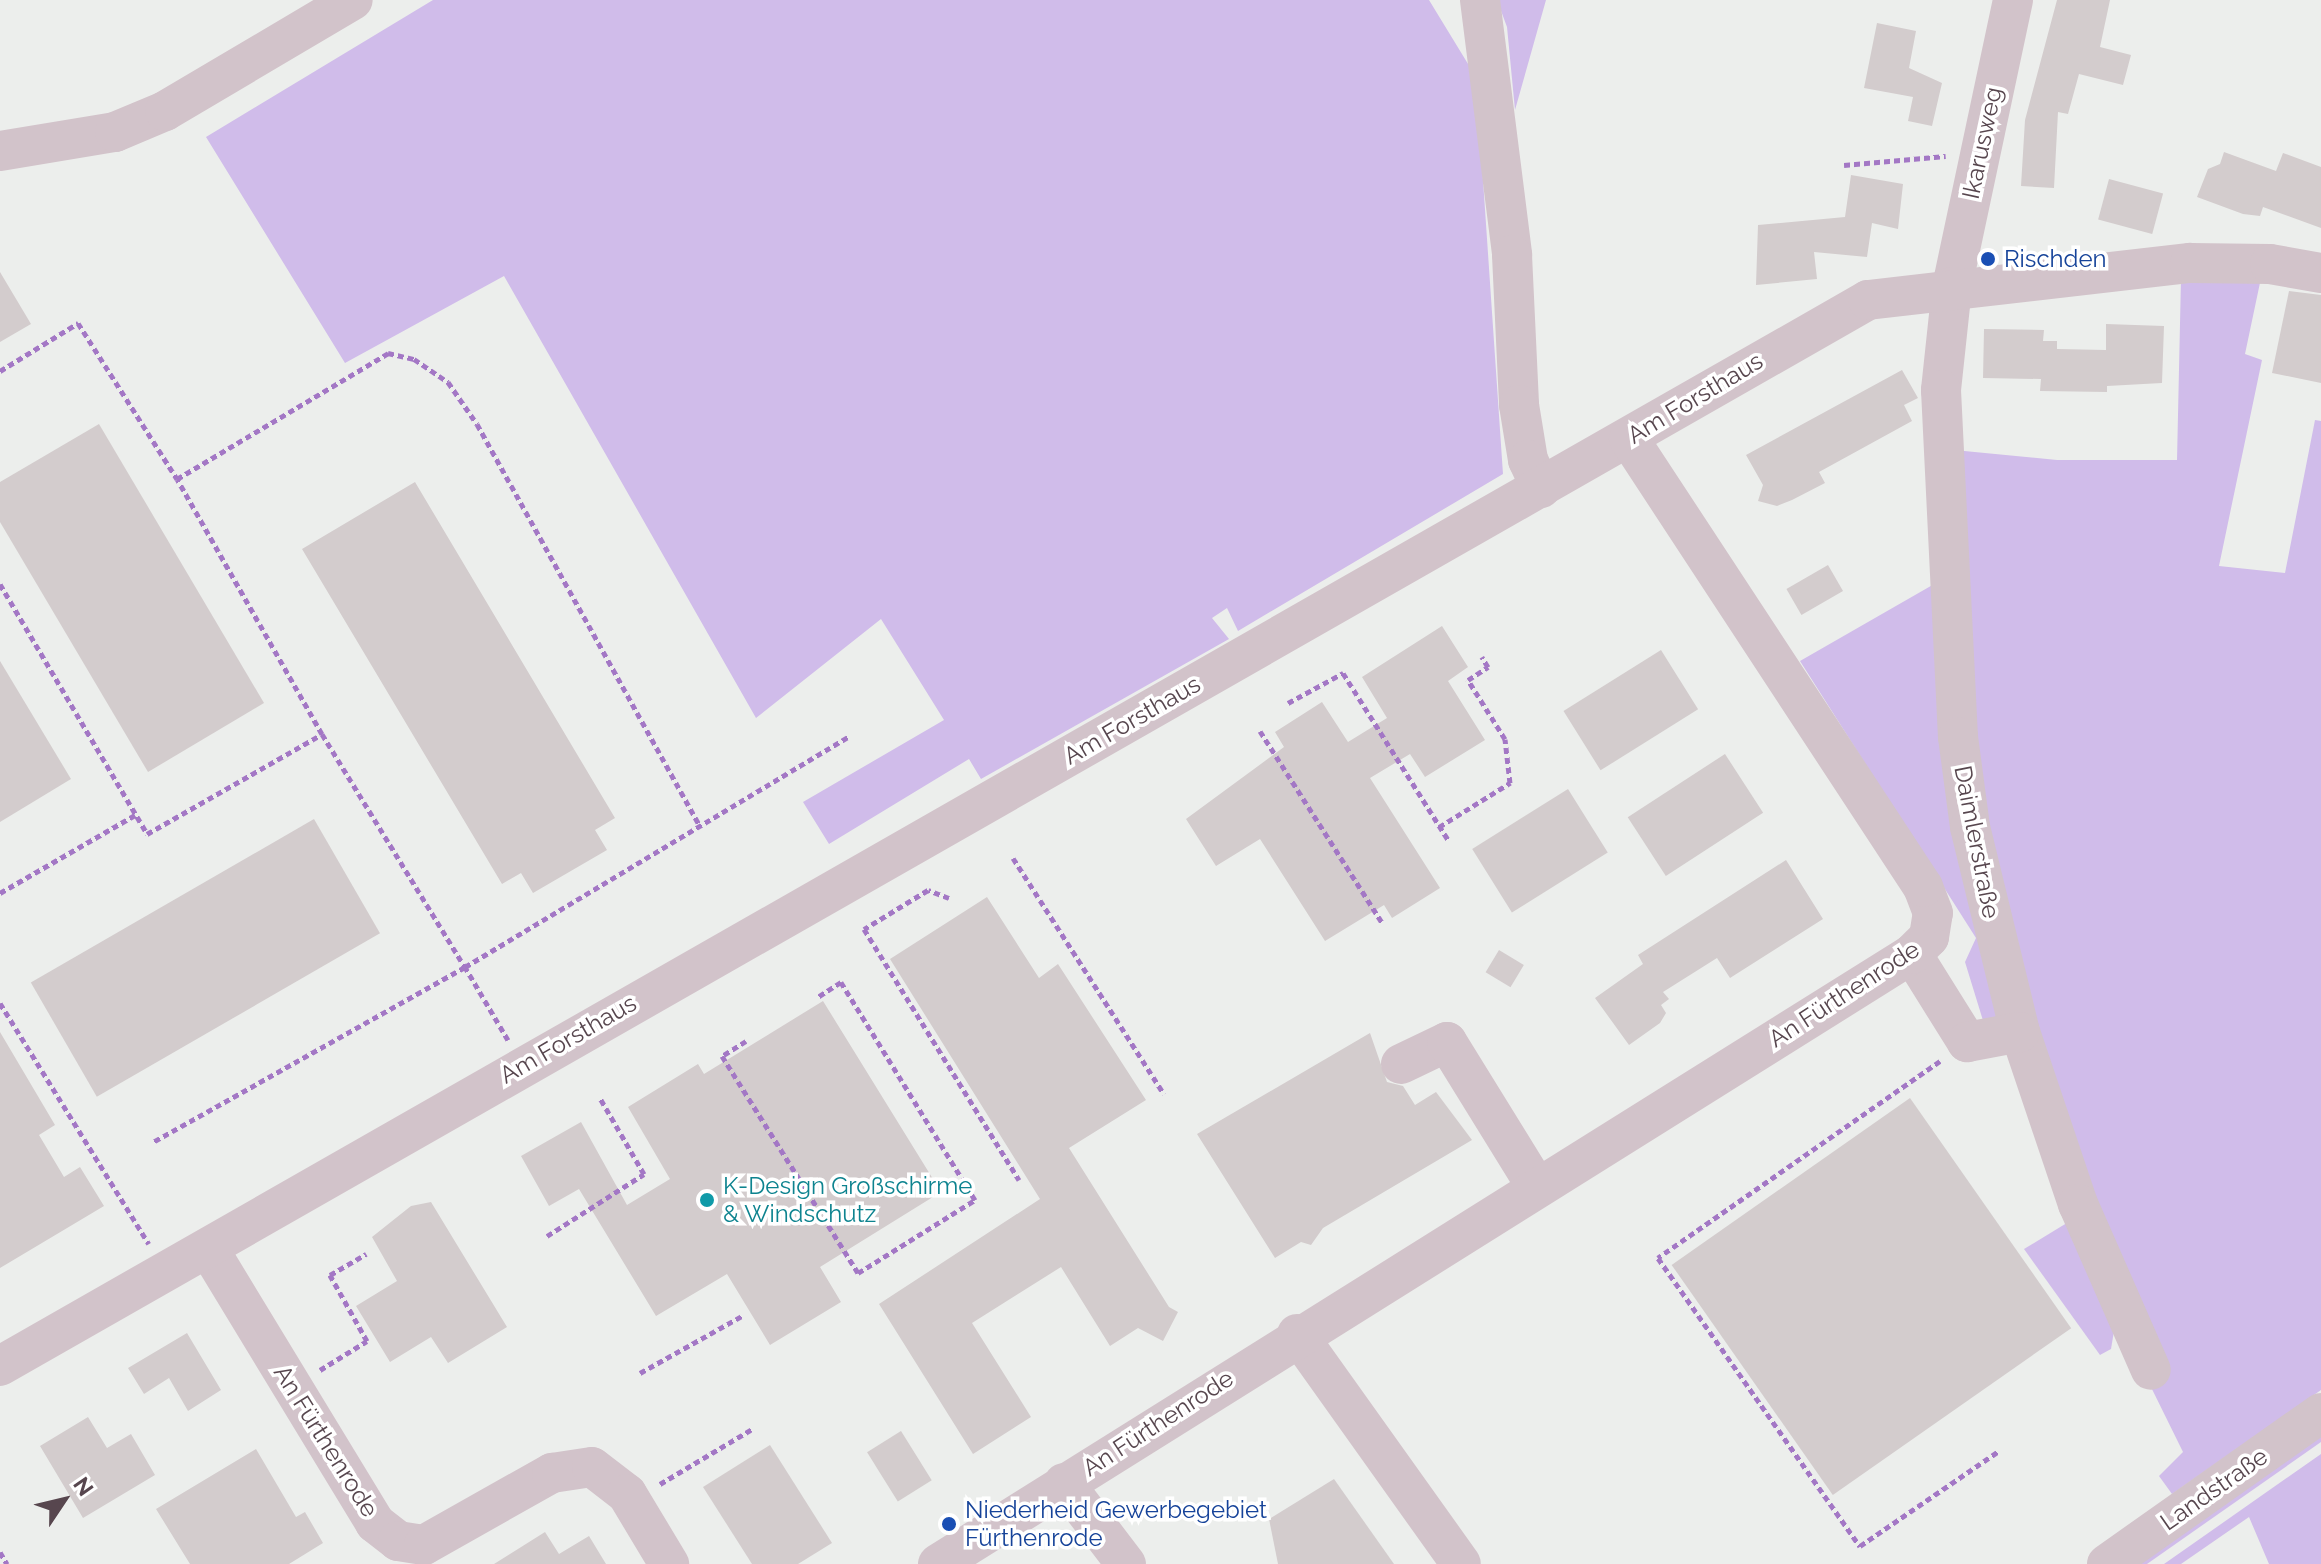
<!DOCTYPE html>
<meta charset="utf-8">
<style>
body{margin:0}
#map{position:relative;width:2321px;height:1564px;overflow:hidden;background:#eceeec;font-family:Raleway,sans-serif}
div>[style]{position:absolute}
.green>*{inset:0;background:#d0bcea}
.building>*{inset:0;background:#d3cccd;transform-origin:0 0}
.path>*{height:5px;margin-top:-2.5px;transform-origin:0;background:repeating-linear-gradient(90deg,#a377c5 0 6px,transparent 0 10px)}
.minor>*{height:40px;margin:-20px;padding:0 20px;transform-origin:20px;border-radius:20px;background:#d2c3ca}
.dots>*{width:22px;height:22px;translate:-50% -50%;box-sizing:border-box;border:4px solid #fff;border-radius:50%}
span{translate:-50% -50%;white-space:nowrap;text-align:center;line-height:1.15;-webkit-text-stroke:7px #fff;paint-order:stroke}
.street-label{font-size:24px;color:#57464e}
.transit-label{font-size:24px;color:#164399}
.left{translate:0 -50%;text-align:left}
.culture-label{font-size:24px;color:#0d838f}
.north{position:absolute;left:24px;top:1460px;width:80px;height:80px;-webkit-text-stroke:6px #fff;paint-order:stroke;rotate:55deg;font-size:22px;font-weight:700;line-height:32px;text-align:center;color:#57464e}
.north::after{content:'';display:block;margin:auto;width:28px;height:36px;background:#57464e;clip-path:polygon(50% 0,100% 100%,50% 72%,0 100%)}
</style>
<div id="map">
<div class="green">
<i style="clip-path:polygon(433px 0,1429px 0,1476px 77px,1503px 474px,1238px 631px,1227px 608px,1212px 618px,1229px 639px,981px 779px,969px 759px,829px 844px,803px 802px,944px 720px,881px 619px,756px 718px,504px 276px,345px 363px,206px 137px)"></i>
<i style="clip-path:polygon(1497px 0,1546px 0,1515px 110px,1507px 27px)"></i>
<i style="clip-path:polygon(2181px 278px,2261px 278px,2245px 354px,2262px 360px,2219px 566px,2285px 573px,2315px 420px,2321px 421px,2321px 1390px,2172px 1494px,2159px 1476px,2183px 1452px,2147px 1379px,2081px 1194px,1978px 818px,1954px 450px,2057px 460px,2177px 460px)"></i>
<i style="clip-path:polygon(1936px 583px,2006px 1024px,1985px 1027px,1965px 962px,1976px 938px,1800px 661px)"></i>
<i style="clip-path:polygon(2075px 1218px,2117px 1313px,2111px 1349px,2100px 1355px,2024px 1249px)"></i>
<i style="clip-path:polygon(2321px 1430px,2321px 1442px,2147px 1564px,2131px 1564px)"></i>
<i style="clip-path:polygon(2321px 1454px,2321px 1564px,2269px 1564px,2249px 1517px,2181px 1564px,2164px 1564px)"></i>
</div>
<div class="building">
<i style="clip-path:polygon(2057px 0,2110px 0,2100px 47px,2131px 55px,2123px 85px,2079px 74px,2068px 114px,2058px 112px,2054px 188px,2021px 186px,2025px 120px)"></i>
<i style="clip-path:polygon(1877px 23px,1916px 31px,1909px 68px,1942px 83px,1932px 126px,1908px 121px,1913px 97px,1864px 88px)"></i>
<i style="clip-path:polygon(2224px 152px,2276px 171px,2283px 153px,2321px 167px,2321px 228px,2263px 207px,2260px 216px,2243px 214px,2197px 197px,2208px 169px,2220px 164px)"></i>
<i style="clip-path:polygon(1851px 175px,1903px 184px,1898px 229px,1872px 223px,1867px 257px,1814px 252px,1817px 279px,1756px 285px,1758px 225px,1845px 217px)"></i>
<i style="left:2109px;top:179px;width:56px;height:42px;rotate:15deg"></i>
<i style="clip-path:polygon(0 272px,31px 324px,0 342px)"></i>
<i style="clip-path:polygon(2289px 291px,2321px 295px,2321px 383px,2272px 373px)"></i>
<i style="clip-path:polygon(2106px 324px,2164px 326px,2162px 383px,2107px 386px,2107px 392px,2040px 391px,2041px 379px,1983px 378px,1984px 329px,2044px 330px,2043px 341px,2057px 341px,2057px 349px,2106px 350px)"></i>
<i style="clip-path:polygon(1902px 370px,1918px 398px,1904px 405px,1912px 421px,1819px 472px,1825px 483px,1792px 500px,1777px 506px,1758px 501px,1763px 485px,1746px 455px)"></i>
<i style="clip-path:polygon(99px 424px,264px 703px,148px 772px,0 522px,0 482px)"></i>
<i style="clip-path:polygon(415px 482px,615px 818px,595px 830px,607px 850px,533px 893px,521px 873px,502px 884px,302px 549px)"></i>
<i style="left:1828px;top:565px;width:30px;height:48px;rotate:60deg"></i>
<i style="clip-path:polygon(1442px 626px,1468px 667px,1448px 681px,1485px 740px,1425px 777px,1410px 754px,1370px 778px,1440px 888px,1392px 918px,1384px 905px,1325px 941px,1260px 839px,1216px 866px,1186px 819px,1284px 747px,1275px 732px,1322px 702px,1348px 742px,1387px 718px,1362px 677px)"></i>
<i style="left:1661px;top:650px;width:70px;height:115px;rotate:58deg"></i>
<i style="clip-path:polygon(0 661px,71px 779px,0 822px)"></i>
<i style="left:1725px;top:754px;width:70px;height:116px;rotate:57deg"></i>
<i style="left:1568px;top:789px;width:75px;height:113px;rotate:58deg"></i>
<i style="left:314px;top:819px;width:132px;height:327px;rotate:60deg"></i>
<i style="clip-path:polygon(1786px 860px,1823px 919px,1730px 978px,1717px 958px,1663px 992px,1669px 999px,1661px 1005px,1666px 1013px,1660px 1023px,1629px 1045px,1595px 998px,1643px 964px,1638px 955px)"></i>
<i style="clip-path:polygon(987px 897px,1039px 978px,1058px 964px,1146px 1100px,1069px 1148px,1169px 1307px,1178px 1312px,1163px 1341px,1138px 1328px,1110px 1346px,1061px 1267px,972px 1323px,1031px 1417px,973px 1454px,879px 1304px,1040px 1199px,890px 959px)"></i>
<i style="left:1499px;top:950px;width:29px;height:26px;rotate:31deg"></i>
<i style="clip-path:polygon(823px 1001px,941px 1192px,820px 1267px,841px 1302px,770px 1345px,727px 1274px,656px 1316px,579px 1189px,549px 1206px,521px 1156px,581px 1122px,627px 1205px,670px 1179px,628px 1107px,698px 1064px,704px 1074px)"></i>
<i style="clip-path:polygon(0 1032px,55px 1125px,39px 1135px,64px 1177px,80px 1167px,104px 1206px,0 1268px)"></i>
<i style="clip-path:polygon(1370px 1033px,1387px 1082px,1403px 1086px,1415px 1105px,1436px 1092px,1472px 1140px,1323px 1228px,1311px 1245px,1301px 1242px,1275px 1258px,1197px 1134px)"></i>
<i style="left:1910px;top:1098px;width:281px;height:291px;rotate:55deg"></i>
<i style="clip-path:polygon(431px 1202px,507px 1327px,448px 1363px,431px 1337px,390px 1362px,356px 1306px,397px 1281px,372px 1237px,411px 1206px)"></i>
<i style="clip-path:polygon(187px 1333px,221px 1390px,188px 1411px,169px 1378px,144px 1394px,128px 1368px)"></i>
<i style="clip-path:polygon(88px 1417px,107px 1448px,131px 1434px,155px 1475px,83px 1518px,40px 1446px)"></i>
<i style="left:901px;top:1431px;width:58px;height:40px;rotate:58deg"></i>
<i style="clip-path:polygon(770px 1445px,832px 1543px,798px 1564px,752px 1564px,703px 1487px)"></i>
<i style="clip-path:polygon(256px 1449px,296px 1517px,305px 1512px,323px 1543px,289px 1564px,190px 1564px,156px 1509px)"></i>
<i style="clip-path:polygon(1334px 1479px,1394px 1564px,1278px 1564px,1269px 1519px)"></i>
<i style="clip-path:polygon(545px 1532px,559px 1554px,589px 1536px,606px 1564px,494px 1564px)"></i>
</div>
<div class="path">
<i style="left:1844px;top:165px;width:102px;rotate:-5deg"></i>
<i style="left:0;top:371px;width:92px;rotate:-31.6deg"></i>
<i style="left:78px;top:323px;width:185px;rotate:57.6deg"></i>
<i style="left:0;top:584px;width:290px;rotate:59.5deg"></i>
<i style="left:147px;top:834px;width:202px;rotate:-29.7deg"></i>
<i style="left:322px;top:734px;width:273px;rotate:58.5deg"></i>
<i style="left:465px;top:967px;width:359px;rotate:150.7deg"></i>
<i style="left:1288px;top:703px;width:63px;rotate:-28.6deg"></i>
<i style="left:1343px;top:673px;width:197px;rotate:57.8deg"></i>
<i style="left:1260px;top:731px;width:229px;rotate:57.5deg"></i>
<i style="left:322px;top:734px;width:293px;rotate:-119.6deg"></i>
<i style="left:177px;top:479px;width:246px;rotate:-30.8deg"></i>
<i style="left:388px;top:353px;width:27px;rotate:13deg"></i>
<i style="left:414px;top:359px;width:41px;rotate:34.1deg"></i>
<i style="left:448px;top:382px;width:51px;rotate:55.4deg"></i>
<i style="left:477px;top:424px;width:460px;rotate:61deg"></i>
<i style="left:1439px;top:827px;width:84px;rotate:-31.8deg"></i>
<i style="left:1510px;top:783px;width:44px;rotate:-96.5deg"></i>
<i style="left:1505px;top:739px;width:70px;rotate:-122.1deg"></i>
<i style="left:1468px;top:680px;width:24px;rotate:-33deg"></i>
<i style="left:1488px;top:667px;width:12px;rotate:-121deg"></i>
<i style="left:1013px;top:858px;width:280px;rotate:57.4deg"></i>
<i style="left:0;top:893px;width:156px;rotate:-30deg"></i>
<i style="left:949px;top:898px;width:22px;rotate:-159deg"></i>
<i style="left:928px;top:890px;width:75px;rotate:148.6deg"></i>
<i style="left:864px;top:929px;width:295px;rotate:58.3deg"></i>
<i style="left:0;top:1003px;width:283px;rotate:58.3deg"></i>
<i style="left:508px;top:1040px;width:85px;rotate:-120.5deg"></i>
<i style="left:465px;top:967px;width:447px;rotate:-31deg"></i>
<i style="left:746px;top:1041px;width:28px;rotate:148deg"></i>
<i style="left:722px;top:1056px;width:256px;rotate:57.9deg"></i>
<i style="left:858px;top:1273px;width:138px;rotate:-32deg"></i>
<i style="left:975px;top:1200px;width:256px;rotate:-121.6deg"></i>
<i style="left:841px;top:982px;width:27px;rotate:147deg"></i>
<i style="left:1940px;top:1061px;width:344px;rotate:145.1deg"></i>
<i style="left:1658px;top:1258px;width:352px;rotate:55deg"></i>
<i style="left:1860px;top:1546px;width:168px;rotate:-34.4deg"></i>
<i style="left:547px;top:1236px;width:115px;rotate:-32.6deg"></i>
<i style="left:644px;top:1174px;width:88px;rotate:-120.1deg"></i>
<i style="left:320px;top:1370px;width:55px;rotate:-31.7deg"></i>
<i style="left:367px;top:1341px;width:76px;rotate:-119.3deg"></i>
<i style="left:330px;top:1275px;width:42px;rotate:-30.3deg"></i>
<i style="left:640px;top:1373px;width:117px;rotate:-29.2deg"></i>
<i style="left:660px;top:1484px;width:109px;rotate:-30.8deg"></i>
<i style="left:0;top:1552px;width:14px;rotate:60deg"></i>
</div>
<div class="minor">
<i style="left:1480px;top:0;width:257px;rotate:82.8deg"></i>
<i style="left:1512px;top:255px;width:150px;rotate:87.3deg"></i>
<i style="left:1519px;top:405px;width:56px;rotate:80.7deg"></i>
<i style="left:1528px;top:460px;width:31px;rotate:65deg"></i>
<i style="left:2013px;top:0;width:293px;rotate:102deg"></i>
<i style="left:1952px;top:287px;width:104px;rotate:96.1deg"></i>
<i style="left:1941px;top:390px;width:347px;rotate:87.2deg"></i>
<i style="left:1958px;top:737px;width:91px;rotate:82.4deg"></i>
<i style="left:1970px;top:827px;width:211px;rotate:76.3deg"></i>
<i style="left:2020px;top:1032px;width:182px;rotate:71.4deg"></i>
<i style="left:2078px;top:1204px;width:181px;rotate:66.3deg"></i>
<i style="left:0;top:151px;width:117px;rotate:-9.4deg"></i>
<i style="left:115px;top:132px;width:54px;rotate:-22.8deg"></i>
<i style="left:165px;top:111px;width:218px;rotate:-30.6deg"></i>
<i style="left:1912px;top:954px;width:104px;rotate:58deg"></i>
<i style="left:1967px;top:1042px;width:54px;rotate:-10.7deg"></i>
<i style="left:1401px;top:1064px;width:51px;rotate:-25.6deg"></i>
<i style="left:1447px;top:1042px;width:169px;rotate:58.3deg"></i>
<i style="left:208px;top:1248px;width:322px;rotate:58.7deg"></i>
<i style="left:375px;top:1523px;width:29px;rotate:38deg"></i>
<i style="left:398px;top:1541px;width:26px;rotate:9deg"></i>
<i style="left:424px;top:1545px;width:147px;rotate:-29.4deg"></i>
<i style="left:552px;top:1473px;width:40px;rotate:-8.5deg"></i>
<i style="left:592px;top:1467px;width:44px;rotate:37.6deg"></i>
<i style="left:627px;top:1494px;width:82px;rotate:59deg"></i>
<i style="left:1297px;top:1334px;width:282px;rotate:54.5deg"></i>
<i style="left:0;top:1366px;width:2151px;rotate:-29.71deg"></i>
<i style="left:1868px;top:300px;width:324px;rotate:-6.6deg"></i>
<i style="left:2190px;top:263px;width:80px;rotate:0.7deg"></i>
<i style="left:2270px;top:264px;width:52px;rotate:10deg"></i>
<i style="left:1064px;top:1483px;width:102px;rotate:52.6deg"></i>
<i style="left:938px;top:1564px;width:1149px;rotate:-32.06deg"></i>
<i style="left:1912px;top:954px;width:24px;rotate:-45deg"></i>
<i style="left:1929px;top:937px;width:24px;rotate:-81deg"></i>
<i style="left:1933px;top:913px;width:28px;rotate:-111deg"></i>
<i style="left:1923px;top:887px;width:536px;rotate:-123.27deg"></i>
<i style="left:2107px;top:1564px;width:262px;rotate:-35.2deg"></i>
</div>
<div class="dots">
<i style="left:1988px;top:259px;background:#1a4fb4"></i>
<i style="left:707px;top:1200px;background:#0f9aa8"></i>
<i style="left:949px;top:1524px;background:#1a4fb4"></i>
</div>
<div class="street-label">
<span style="left:1982px;top:143px;rotate:-78deg">Ikarusweg</span>
<span style="left:1695px;top:398px;rotate:-31deg">Am Forsthaus</span>
<span style="left:1132px;top:720px;rotate:-30deg">Am Forsthaus</span>
<span style="left:1977px;top:842px;rotate:79deg">Daimlerstraße</span>
<span style="left:1844px;top:994px;rotate:-33deg">An Fürthenrode</span>
<span style="left:568px;top:1039px;rotate:-30deg">Am Forsthaus</span>
<span style="left:1158px;top:1423px;rotate:-33deg">An Fürthenrode</span>
<span style="left:326px;top:1441px;rotate:58deg">An Fürthenrode</span>
<span style="left:2214px;top:1489px;rotate:-35deg">Landstraße</span>
</div>
<div class="transit-label">
<span class="left" style="left:2004px;top:259px">Rischden</span>
<span class="left" style="left:965px;top:1524px">Niederheid Gewerbegebiet<br>Fürthenrode</span>
</div>
<div class="culture-label">
<span class="left" style="left:723px;top:1200px">K-Design Großschirme<br>&amp; Windschutz</span>
</div>
<div class="north">N</div>
</div>
